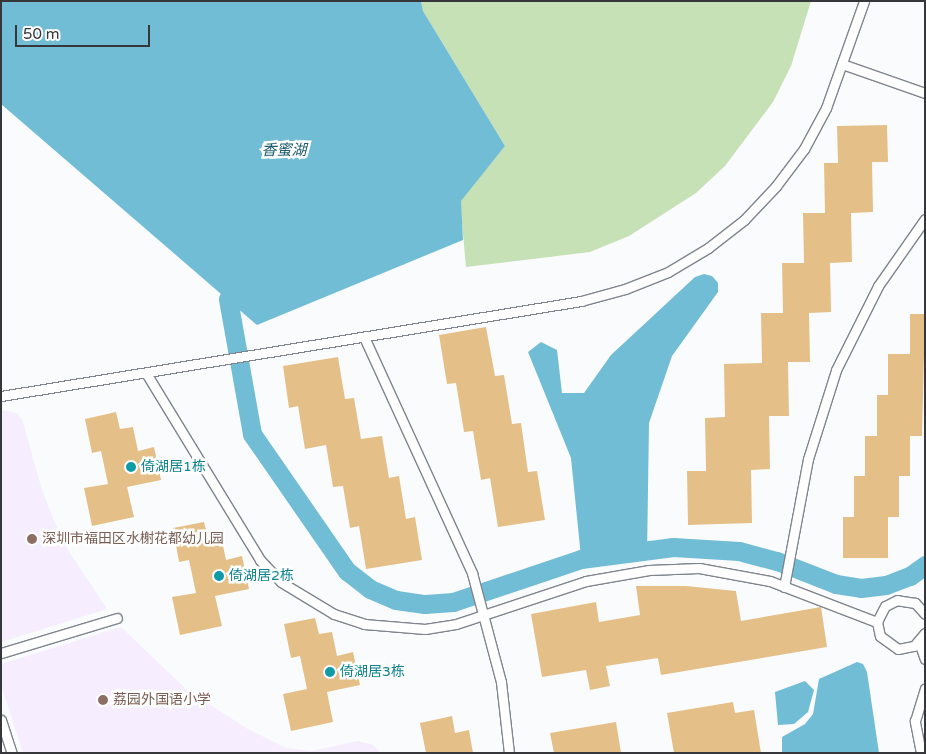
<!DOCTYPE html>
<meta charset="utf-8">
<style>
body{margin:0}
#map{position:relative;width:926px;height:754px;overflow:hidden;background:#fafbfd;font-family:"Varela Round","Noto Sans SC",sans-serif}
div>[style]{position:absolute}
.education>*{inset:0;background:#f6edfe}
.green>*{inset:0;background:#c6e1b6}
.water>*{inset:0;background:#70bdd5}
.canal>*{height:19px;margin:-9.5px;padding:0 9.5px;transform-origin:9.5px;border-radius:9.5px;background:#70bdd5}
.building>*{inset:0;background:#e4c088}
.roads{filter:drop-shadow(1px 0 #7f848d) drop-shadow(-1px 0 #7f848d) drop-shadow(0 1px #7f848d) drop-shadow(0 -1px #7f848d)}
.lane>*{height:9px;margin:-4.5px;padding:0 4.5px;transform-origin:4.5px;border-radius:4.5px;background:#fff}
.dots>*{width:14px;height:14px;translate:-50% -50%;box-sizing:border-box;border:2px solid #fff;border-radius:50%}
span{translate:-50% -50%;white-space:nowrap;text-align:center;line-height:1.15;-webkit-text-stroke:5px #fff;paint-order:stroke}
.culture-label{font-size:14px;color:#0d838f}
.left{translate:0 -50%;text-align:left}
.education-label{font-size:14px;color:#785e54}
.water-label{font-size:15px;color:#1f5d6e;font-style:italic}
.frame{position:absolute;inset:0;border:2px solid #35373b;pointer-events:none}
.scale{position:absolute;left:15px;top:25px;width:135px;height:22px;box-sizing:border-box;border:2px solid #35373b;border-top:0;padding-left:6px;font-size:15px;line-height:18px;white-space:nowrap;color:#35373b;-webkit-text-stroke:4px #fff;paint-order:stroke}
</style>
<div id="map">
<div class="education">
<i style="clip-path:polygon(1px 410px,16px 413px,22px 419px,42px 490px,55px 523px,71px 555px,107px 609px,1px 642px)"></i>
<i style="clip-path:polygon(121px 627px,186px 689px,246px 728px,286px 748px,312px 751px,358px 741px,373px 745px,381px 753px,23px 753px,1px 685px,1px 664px)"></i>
</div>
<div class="green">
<i style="clip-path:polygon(421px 1px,811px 1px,791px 66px,773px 102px,725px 166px,696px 193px,629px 236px,590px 252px,466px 267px,460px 201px,505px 146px,423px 11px)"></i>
</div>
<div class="water">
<i style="clip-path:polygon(1px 1px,421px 1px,423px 11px,505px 146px,461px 201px,463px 240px,257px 325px,1px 104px)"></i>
<i style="clip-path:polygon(704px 274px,712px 276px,718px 283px,718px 292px,672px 356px,649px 423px,647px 556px,582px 567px,571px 458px,528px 352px,541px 342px,557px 350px,562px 393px,584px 393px,611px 355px,695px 277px)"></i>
<i style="clip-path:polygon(857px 662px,863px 664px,867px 672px,879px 753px,782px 753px,782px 737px,805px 724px,813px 714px,819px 679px)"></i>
<i style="clip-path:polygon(805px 681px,814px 690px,808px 712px,794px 724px,778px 725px,775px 692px)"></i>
</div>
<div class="canal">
<i style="left:228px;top:299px;width:137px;rotate:79.9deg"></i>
<i style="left:252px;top:434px;width:167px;rotate:55.3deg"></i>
<i style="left:347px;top:571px;width:29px;rotate:38deg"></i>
<i style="left:370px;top:589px;width:28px;rotate:23deg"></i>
<i style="left:396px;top:600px;width:29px;rotate:8deg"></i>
<i style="left:425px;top:604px;width:28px;rotate:-4deg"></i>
<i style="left:453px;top:602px;width:135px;rotate:-18.6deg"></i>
<i style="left:581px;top:559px;width:93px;rotate:-7.4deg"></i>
<i style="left:673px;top:547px;width:66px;rotate:3.5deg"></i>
<i style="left:739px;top:551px;width:39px;rotate:15deg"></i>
<i style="left:777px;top:561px;width:63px;rotate:21.3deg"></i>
<i style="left:836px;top:584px;width:25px;rotate:9deg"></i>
<i style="left:861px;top:588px;width:25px;rotate:-7deg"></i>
<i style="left:886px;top:585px;width:26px;rotate:-21deg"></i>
<i style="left:910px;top:576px;width:19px;rotate:-36deg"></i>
</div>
<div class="building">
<i style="clip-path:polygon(887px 125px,888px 162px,872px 162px,873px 212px,851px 213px,852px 262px,830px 263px,831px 312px,809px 313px,810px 362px,788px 362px,789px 416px,769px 416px,770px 469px,751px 470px,752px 523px,688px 525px,687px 471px,706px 471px,705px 418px,725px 417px,724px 364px,762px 363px,761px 313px,783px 313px,782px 263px,804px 263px,803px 213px,825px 213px,824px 163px,838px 163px,837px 126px)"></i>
<i style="clip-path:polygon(910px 314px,925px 314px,922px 436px,910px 436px,910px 476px,899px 476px,899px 517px,888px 517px,888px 558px,843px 558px,843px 517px,854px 517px,854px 476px,865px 476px,865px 436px,877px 436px,877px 395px,888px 395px,888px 354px,910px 354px)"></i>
<i style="clip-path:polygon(486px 327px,495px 376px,504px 375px,512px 424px,521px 423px,528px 472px,537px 471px,545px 520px,498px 527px,490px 478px,481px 480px,473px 431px,464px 432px,456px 383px,447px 384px,439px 335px)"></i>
<i style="clip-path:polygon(338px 357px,345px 399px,354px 398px,361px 439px,382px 436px,389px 478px,399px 476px,406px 519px,415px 517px,422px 560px,366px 569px,359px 526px,350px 528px,343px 486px,333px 487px,326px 445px,305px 449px,298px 406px,289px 408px,283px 366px)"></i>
<i style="clip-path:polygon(116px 412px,120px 429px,133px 427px,138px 451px,154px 447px,161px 480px,127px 487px,134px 517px,92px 526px,84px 488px,108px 484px,101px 451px,92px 453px,85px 419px)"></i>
<i style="clip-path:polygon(204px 522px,208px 538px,221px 536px,226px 560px,242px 556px,249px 589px,215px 596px,222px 626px,180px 635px,172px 597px,196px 593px,189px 560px,179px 562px,173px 528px)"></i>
<i style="clip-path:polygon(636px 586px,686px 586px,736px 591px,741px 621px,821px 607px,827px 647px,661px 675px,658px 658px,606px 666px,610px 686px,590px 690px,586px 670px,542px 677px,531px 614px,596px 602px,599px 622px,640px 615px)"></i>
<i style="clip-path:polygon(315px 618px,319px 634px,332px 632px,337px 656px,353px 652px,360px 685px,327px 692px,333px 722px,291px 731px,283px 694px,307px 689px,300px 656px,291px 658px,284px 624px)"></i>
<i style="clip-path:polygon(733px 702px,735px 713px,754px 710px,761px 753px,674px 753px,667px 713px)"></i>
<i style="clip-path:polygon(452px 716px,455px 733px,469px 730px,473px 753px,426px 753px,420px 723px)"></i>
<i style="clip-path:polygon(616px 722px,621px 753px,554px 753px,550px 733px)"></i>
</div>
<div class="roads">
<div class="lane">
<i style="left:842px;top:64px;width:88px;rotate:19.3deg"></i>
<i style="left:364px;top:337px;width:260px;rotate:65.4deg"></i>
<i style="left:472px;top:573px;width:113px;rotate:75.1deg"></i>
<i style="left:501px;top:682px;width:71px;rotate:83.6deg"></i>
<i style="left:146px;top:373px;width:219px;rotate:58.6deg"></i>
<i style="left:260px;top:560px;width:30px;rotate:46deg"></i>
<i style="left:281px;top:582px;width:62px;rotate:31.1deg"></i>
<i style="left:334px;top:614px;width:32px;rotate:18deg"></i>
<i style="left:364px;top:624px;width:61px;rotate:4.7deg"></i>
<i style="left:425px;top:629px;width:31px;rotate:-9deg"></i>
<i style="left:456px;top:624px;width:137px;rotate:-18.3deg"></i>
<i style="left:586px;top:581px;width:64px;rotate:-9.9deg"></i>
<i style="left:649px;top:570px;width:50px;rotate:-2.3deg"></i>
<i style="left:699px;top:568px;width:72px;rotate:10.4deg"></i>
<i style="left:770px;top:581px;width:115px;rotate:21deg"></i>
<i style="left:1px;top:396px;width:588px;rotate:-9.3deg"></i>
<i style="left:581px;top:301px;width:46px;rotate:-15.3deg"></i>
<i style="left:625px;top:289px;width:46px;rotate:-21.6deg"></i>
<i style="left:668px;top:272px;width:47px;rotate:-31deg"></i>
<i style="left:708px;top:248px;width:46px;rotate:-37.9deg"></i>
<i style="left:744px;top:220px;width:47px;rotate:-46.7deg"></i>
<i style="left:776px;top:186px;width:46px;rotate:-52.9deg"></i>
<i style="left:804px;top:149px;width:47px;rotate:-61.8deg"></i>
<i style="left:826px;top:108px;width:114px;rotate:-70.4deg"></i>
<i style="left:784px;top:587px;width:130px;rotate:-79.4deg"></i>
<i style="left:808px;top:459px;width:93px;rotate:-72.5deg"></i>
<i style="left:836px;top:370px;width:94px;rotate:-63.4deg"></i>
<i style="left:878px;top:286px;width:82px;rotate:-55deg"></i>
<i style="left:925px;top:614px;width:15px;rotate:-132deg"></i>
<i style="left:915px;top:603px;width:18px;rotate:-171deg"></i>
<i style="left:897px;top:600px;width:13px;rotate:153deg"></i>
<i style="left:885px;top:606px;width:18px;rotate:117deg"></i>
<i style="left:877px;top:622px;width:14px;rotate:78deg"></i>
<i style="left:880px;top:636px;width:22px;rotate:36deg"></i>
<i style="left:898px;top:649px;width:16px;rotate:-11deg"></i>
<i style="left:914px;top:646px;width:17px;rotate:-50deg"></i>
<i style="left:919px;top:642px;width:18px;rotate:71deg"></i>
<i style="left:1px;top:653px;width:121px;rotate:-16.8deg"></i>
<i style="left:1px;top:720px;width:35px;rotate:72deg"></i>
<i style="left:921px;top:753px;width:33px;rotate:-101deg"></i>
<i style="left:915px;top:721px;width:34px;rotate:-73deg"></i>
</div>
</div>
<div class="dots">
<i style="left:131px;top:467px;background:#0f9aa8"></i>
<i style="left:32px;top:539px;background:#8d6e63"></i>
<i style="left:219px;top:576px;background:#0f9aa8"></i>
<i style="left:330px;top:672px;background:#0f9aa8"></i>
<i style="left:103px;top:700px;background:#8d6e63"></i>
</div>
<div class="culture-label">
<span class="left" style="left:141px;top:467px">倚湖居1栋</span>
<span class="left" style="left:229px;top:576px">倚湖居2栋</span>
<span class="left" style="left:340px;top:672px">倚湖居3栋</span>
</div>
<div class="education-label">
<span class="left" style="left:42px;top:539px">深圳市福田区水榭花都幼儿园</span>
<span class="left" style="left:113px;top:700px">荔园外国语小学</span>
</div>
<div class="water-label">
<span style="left:284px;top:151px">香蜜湖</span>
</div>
<div class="frame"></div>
<div class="scale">50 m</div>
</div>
